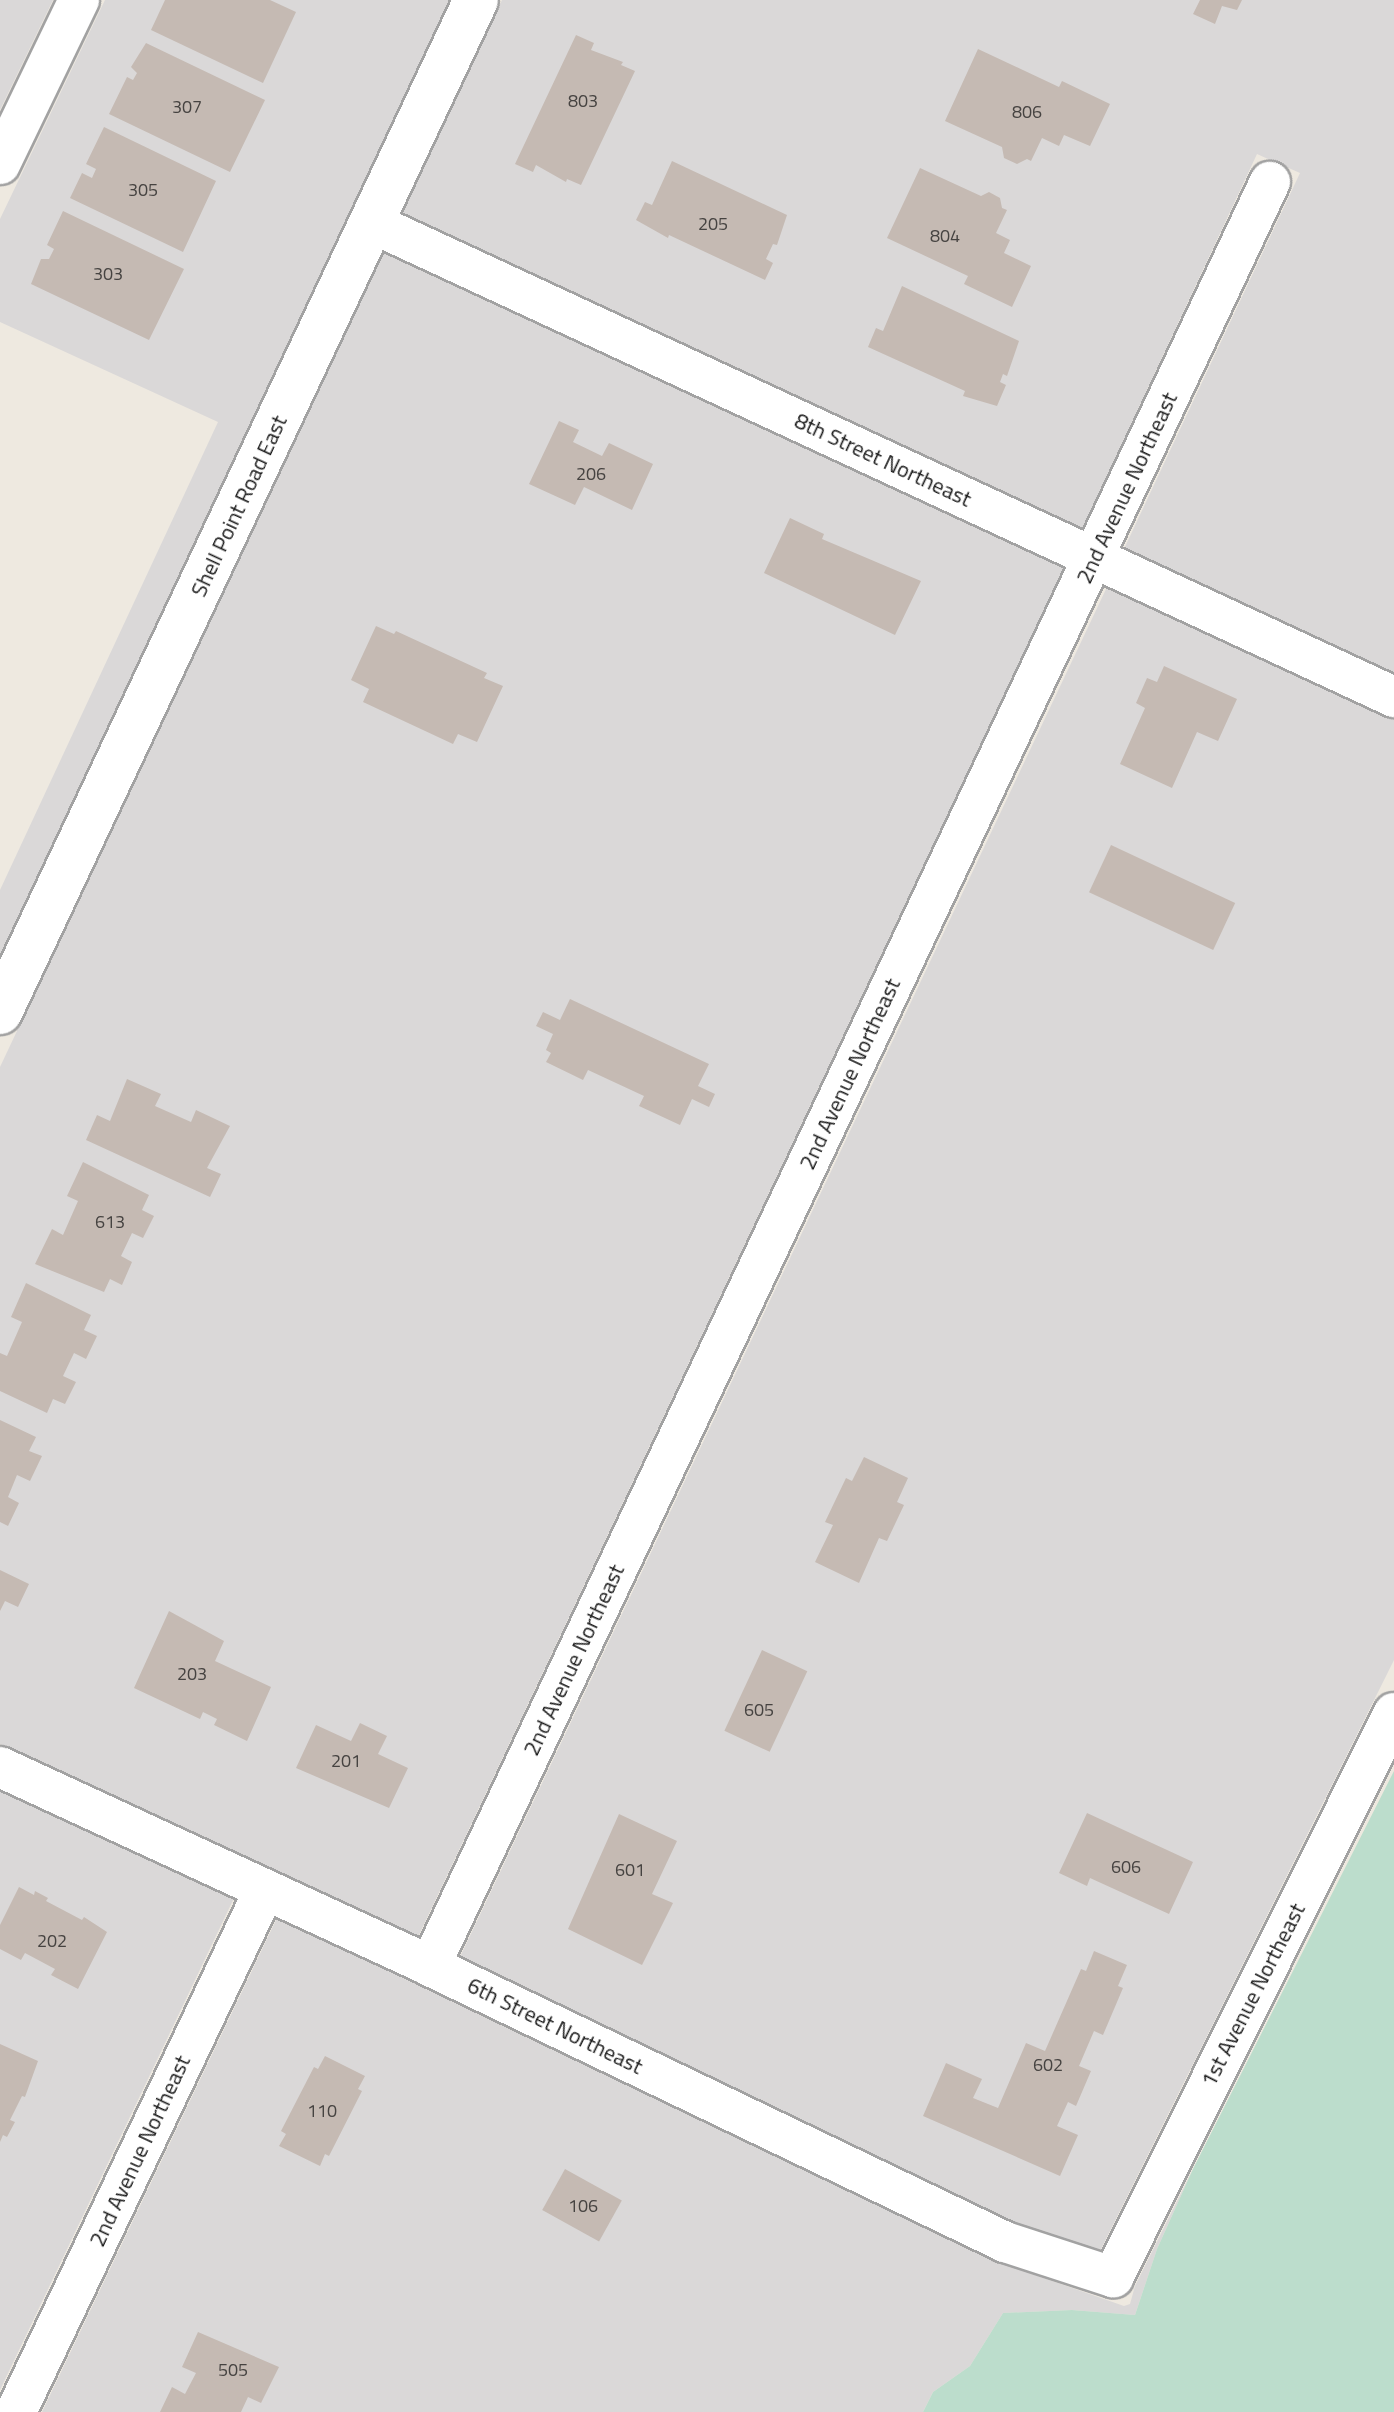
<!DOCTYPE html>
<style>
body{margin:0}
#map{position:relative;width:1394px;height:2412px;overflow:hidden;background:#eee9e0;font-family:"Titillium Web",sans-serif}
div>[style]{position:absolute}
.residential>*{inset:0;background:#dad8d8}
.wetland>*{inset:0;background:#bcddcc}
.building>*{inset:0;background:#c5bab3;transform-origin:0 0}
.roads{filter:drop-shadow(2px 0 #a2a2a2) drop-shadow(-2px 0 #a2a2a2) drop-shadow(0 2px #a2a2a2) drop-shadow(0 -2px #a2a2a2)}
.minor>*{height:40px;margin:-20px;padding:0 20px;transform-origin:20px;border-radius:20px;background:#fff}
.tertiary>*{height:44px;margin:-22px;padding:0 22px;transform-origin:22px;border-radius:22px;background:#fff}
span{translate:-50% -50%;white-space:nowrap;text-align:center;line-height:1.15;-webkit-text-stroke:8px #fff;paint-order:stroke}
.number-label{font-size:18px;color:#464341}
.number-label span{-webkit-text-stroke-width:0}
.street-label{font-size:22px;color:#1b1b1b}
</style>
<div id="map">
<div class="residential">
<i style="clip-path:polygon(0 0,53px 0,0 110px)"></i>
<i style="clip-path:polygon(105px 0,450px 0,0 956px,0 890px,218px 422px,0 322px,0 219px)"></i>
<i style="clip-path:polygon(502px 0,1394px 0,1394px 674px,1124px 549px,1300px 173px,1257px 154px,1082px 529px,402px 214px)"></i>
<i style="clip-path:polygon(384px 252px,1064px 567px,418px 1937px,0 1744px,0 1067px)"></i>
<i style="clip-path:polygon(1107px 587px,1394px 720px,1394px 1660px,1100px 2251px,1012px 2223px,460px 1957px)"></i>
<i style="clip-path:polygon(0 1790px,234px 1898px,0 2390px)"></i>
<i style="clip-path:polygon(277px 1918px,995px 2261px,1124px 2306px,1130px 2304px,1135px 2286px,1193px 2169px,1157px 2249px,1135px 2315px,1072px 2310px,1003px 2313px,970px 2366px,933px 2392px,923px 2412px,42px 2412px)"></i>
</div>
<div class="wetland">
<i style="clip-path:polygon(1394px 1771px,1394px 2412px,923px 2412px,933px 2392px,970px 2366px,1003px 2313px,1072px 2310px,1135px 2315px,1157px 2249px,1193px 2169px)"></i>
</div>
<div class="building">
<i style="clip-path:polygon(165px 0,270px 0,296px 12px,263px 83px,151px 30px)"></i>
<i style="clip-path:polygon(1200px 0,1242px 0,1237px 10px,1222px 6px,1215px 24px,1193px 14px)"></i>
<i style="clip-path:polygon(576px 35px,594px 43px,591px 50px,623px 62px,621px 65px,635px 71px,581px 185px,567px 179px,566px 182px,536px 165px,533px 172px,515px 164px)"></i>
<i style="clip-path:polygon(146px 43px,265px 100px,230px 172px,109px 114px,127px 77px,133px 80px,137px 73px,131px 67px)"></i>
<i style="clip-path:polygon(978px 49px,1059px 87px,1062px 81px,1110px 104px,1090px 146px,1064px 135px,1059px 146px,1042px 138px,1031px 161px,1027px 159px,1017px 164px,1004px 158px,1002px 147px,945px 121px)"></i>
<i style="clip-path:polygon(104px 127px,216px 181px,183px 252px,70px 198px,82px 173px,92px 178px,96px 169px,86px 164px)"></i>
<i style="clip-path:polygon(672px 161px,787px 215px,777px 245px,773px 244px,766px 259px,773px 263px,765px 280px,669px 235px,668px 238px,636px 220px,645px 202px,652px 205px)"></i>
<i style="clip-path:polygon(920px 168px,981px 196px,989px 192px,1000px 198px,1002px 208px,1007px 210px,996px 233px,1010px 240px,1004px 253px,1031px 266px,1012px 307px,964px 284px,968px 276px,887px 238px)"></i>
<i style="clip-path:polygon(63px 211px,184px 269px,149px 340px,31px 284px,41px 259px,49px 259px,54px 249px,47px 245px)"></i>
<i style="clip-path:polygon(902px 286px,1019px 341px,1007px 376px,1003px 374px,1000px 382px,1006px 385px,997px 406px,963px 396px,965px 391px,868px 347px,876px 328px,883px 331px)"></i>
<i style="clip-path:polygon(559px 421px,579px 430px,573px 442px,602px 456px,609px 443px,653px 464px,632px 510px,584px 487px,575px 505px,529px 484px)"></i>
<i style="clip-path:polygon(790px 518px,824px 534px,822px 539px,921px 581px,895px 635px,764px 573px)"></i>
<i style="clip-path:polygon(376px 626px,394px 634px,396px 631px,487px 673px,484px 678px,503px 686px,477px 742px,458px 734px,453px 744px,363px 702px,369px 689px,351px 680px)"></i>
<i style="clip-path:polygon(1164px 666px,1237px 699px,1218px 741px,1197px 732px,1172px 788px,1120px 764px,1145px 708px,1136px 703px,1147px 678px,1157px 682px)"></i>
<i style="left:1111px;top:845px;width:137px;height:52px;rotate:25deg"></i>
<i style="clip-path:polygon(570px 999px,709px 1064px,698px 1086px,715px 1094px,709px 1107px,692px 1099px,680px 1125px,639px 1106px,644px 1096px,588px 1070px,583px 1080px,546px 1062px,551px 1053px,546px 1050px,553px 1034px,536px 1026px,543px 1012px,560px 1020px)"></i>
<i style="clip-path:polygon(127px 1079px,161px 1094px,155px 1106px,191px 1122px,196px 1110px,230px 1126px,207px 1168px,221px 1174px,210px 1197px,86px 1140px,97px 1115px,110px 1121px)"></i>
<i style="clip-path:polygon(83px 1162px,149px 1195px,142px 1210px,154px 1216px,143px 1238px,132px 1233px,121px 1256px,132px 1262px,122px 1285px,110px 1279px,104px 1292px,35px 1264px,52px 1229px,63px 1235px,78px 1201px,67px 1196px)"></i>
<i style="clip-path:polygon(26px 1283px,91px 1315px,84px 1330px,97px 1336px,86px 1359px,74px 1353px,63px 1376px,76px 1382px,65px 1404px,53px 1399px,47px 1413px,0 1391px,0 1353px,7px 1356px,22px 1322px,11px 1317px)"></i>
<i style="clip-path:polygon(0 1420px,36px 1437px,29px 1451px,42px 1456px,30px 1481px,17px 1475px,8px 1497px,19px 1503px,8px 1526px,0 1522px)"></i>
<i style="clip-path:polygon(864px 1457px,908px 1478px,897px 1502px,904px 1505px,887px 1541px,879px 1538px,859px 1583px,815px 1562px,833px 1525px,825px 1522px,846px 1478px,852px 1481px)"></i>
<i style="clip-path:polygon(0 1570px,29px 1584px,18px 1607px,5px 1601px,0 1611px)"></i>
<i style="clip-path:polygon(169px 1611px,224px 1641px,215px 1661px,271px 1687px,247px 1741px,214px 1725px,217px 1719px,203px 1712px,200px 1719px,134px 1688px)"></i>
<i style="left:762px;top:1650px;width:50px;height:89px;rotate:25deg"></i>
<i style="clip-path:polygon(360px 1723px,387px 1736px,378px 1754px,408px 1768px,389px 1808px,296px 1768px,316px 1725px,351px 1741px)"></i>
<i style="clip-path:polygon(1087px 1813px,1193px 1862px,1169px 1914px,1090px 1878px,1087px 1886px,1059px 1873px)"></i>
<i style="clip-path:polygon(619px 1814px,677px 1841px,652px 1894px,673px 1903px,642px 1965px,568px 1929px)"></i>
<i style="clip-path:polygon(19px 1887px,34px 1895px,35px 1891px,48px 1898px,46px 1901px,82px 1920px,84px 1917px,107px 1932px,78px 1989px,51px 1975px,55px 1969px,25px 1953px,21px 1960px,0 1949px,0 1925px)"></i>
<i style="clip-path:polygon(1094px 1951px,1127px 1965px,1118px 1986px,1123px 1988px,1103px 2035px,1094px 2031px,1079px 2066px,1091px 2071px,1076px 2106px,1068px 2102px,1057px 2126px,1078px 2135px,1060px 2176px,923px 2116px,946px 2063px,982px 2079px,973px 2098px,998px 2108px,1026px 2043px,1045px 2051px,1081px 1969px,1086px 1971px)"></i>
<i style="clip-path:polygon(0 2044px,38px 2061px,25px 2097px,22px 2096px,10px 2120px,15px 2122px,7px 2137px,3px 2135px,0 2142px)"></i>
<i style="clip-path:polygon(325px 2056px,365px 2076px,358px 2089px,362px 2091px,329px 2156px,325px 2154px,320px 2166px,279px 2146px,286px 2134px,281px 2131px,314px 2067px,318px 2069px)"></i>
<i style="left:565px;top:2169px;width:65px;height:47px;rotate:29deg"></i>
<i style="clip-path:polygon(198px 2332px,279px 2367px,261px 2403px,248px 2397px,241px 2412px,160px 2412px,172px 2387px,185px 2394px,196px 2373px,182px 2367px)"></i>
</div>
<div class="roads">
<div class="minor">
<i style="left:0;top:164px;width:182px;rotate:-64.3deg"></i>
<i style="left:372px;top:223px;width:1127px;rotate:24.88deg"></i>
<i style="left:0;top:1767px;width:474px;rotate:24.8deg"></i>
<i style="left:430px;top:1966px;width:638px;rotate:25.64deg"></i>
<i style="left:1005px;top:2242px;width:114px;rotate:18deg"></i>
<i style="left:1113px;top:2277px;width:630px;rotate:-63.52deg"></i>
<i style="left:430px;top:1966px;width:1972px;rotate:-64.79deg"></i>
<i style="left:16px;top:2412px;width:579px;rotate:-64.54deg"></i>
</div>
<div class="tertiary">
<i style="left:0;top:1012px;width:1118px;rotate:-64.81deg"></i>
</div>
</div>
<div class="number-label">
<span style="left:583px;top:101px">803</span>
<span style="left:187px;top:107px">307</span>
<span style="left:1027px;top:112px">806</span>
<span style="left:143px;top:190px">305</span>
<span style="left:713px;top:224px">205</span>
<span style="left:945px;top:236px">804</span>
<span style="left:108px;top:274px">303</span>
<span style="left:591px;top:474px">206</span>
<span style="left:110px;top:1222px">613</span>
<span style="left:192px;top:1674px">203</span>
<span style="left:759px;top:1710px">605</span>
<span style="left:346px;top:1761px">201</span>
<span style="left:1126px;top:1867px">606</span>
<span style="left:630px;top:1870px">601</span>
<span style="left:52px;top:1941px">202</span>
<span style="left:1048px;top:2065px">602</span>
<span style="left:322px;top:2111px">110</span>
<span style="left:583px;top:2206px">106</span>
<span style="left:233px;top:2370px">505</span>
</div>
<div class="street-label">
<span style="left:883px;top:460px;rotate:25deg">8th Street Northeast</span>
<span style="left:1127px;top:488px;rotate:-65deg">2nd Avenue Northeast</span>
<span style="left:239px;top:506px;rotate:-65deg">Shell Point Road East</span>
<span style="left:850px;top:1074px;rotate:-65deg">2nd Avenue Northeast</span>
<span style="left:574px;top:1660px;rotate:-65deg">2nd Avenue Northeast</span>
<span style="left:1253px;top:1995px;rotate:-63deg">1st Avenue Northeast</span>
<span style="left:555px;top:2026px;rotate:26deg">6th Street Northeast</span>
<span style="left:140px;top:2151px;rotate:-65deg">2nd Avenue Northeast</span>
</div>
</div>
